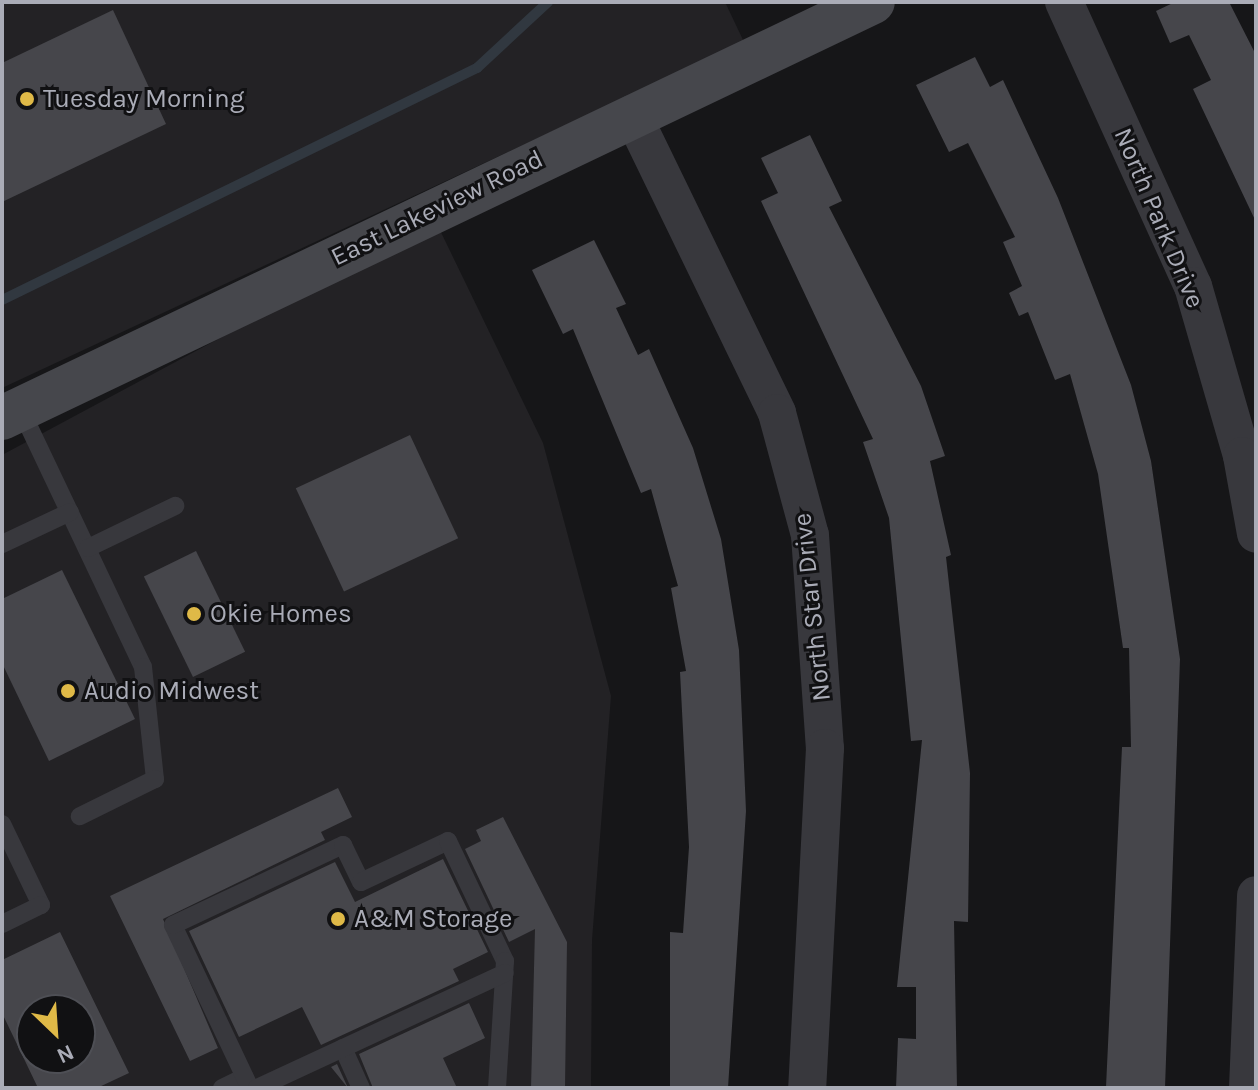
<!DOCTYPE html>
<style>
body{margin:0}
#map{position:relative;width:1258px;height:1090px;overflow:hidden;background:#161618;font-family:Karla,sans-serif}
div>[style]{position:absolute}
.built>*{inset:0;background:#232225}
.stream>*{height:10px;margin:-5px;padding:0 5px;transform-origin:5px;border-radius:5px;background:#313840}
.building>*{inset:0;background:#46464b;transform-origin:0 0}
.lane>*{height:18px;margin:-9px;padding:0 9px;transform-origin:9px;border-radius:9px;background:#38383d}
.street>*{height:38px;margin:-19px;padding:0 19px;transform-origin:19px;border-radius:19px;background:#38383d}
.secondary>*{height:44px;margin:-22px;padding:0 22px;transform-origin:22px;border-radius:22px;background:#46474c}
.dots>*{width:22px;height:22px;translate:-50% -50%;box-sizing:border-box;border:4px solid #111113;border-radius:50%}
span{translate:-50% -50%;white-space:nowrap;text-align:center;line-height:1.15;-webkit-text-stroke:6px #111113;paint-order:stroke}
.poi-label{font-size:26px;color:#aaacb7}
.left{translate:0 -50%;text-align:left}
.street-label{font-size:26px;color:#aaacb7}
.frame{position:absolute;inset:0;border:4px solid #aaacb7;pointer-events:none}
.north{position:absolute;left:16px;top:994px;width:80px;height:80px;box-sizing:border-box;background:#111113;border:2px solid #4e4f55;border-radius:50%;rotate:155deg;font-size:22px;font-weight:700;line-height:32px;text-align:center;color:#aaacb7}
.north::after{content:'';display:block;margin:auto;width:28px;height:36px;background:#dfb947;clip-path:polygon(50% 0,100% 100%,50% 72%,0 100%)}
</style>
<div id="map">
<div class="built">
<i style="clip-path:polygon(2px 2px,725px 2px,744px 42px,2px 388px)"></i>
<i style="clip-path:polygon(evenodd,436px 222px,543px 443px,611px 696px,592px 940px,591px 1088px,2px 1088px,2px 455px,436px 222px,32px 1010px,80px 1010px,80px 1058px,32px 1058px,32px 1010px)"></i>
</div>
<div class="stream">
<i style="left:2px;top:300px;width:529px;rotate:-26.03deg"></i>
<i style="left:477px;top:68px;width:97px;rotate:-42.9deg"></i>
</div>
<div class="building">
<i style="clip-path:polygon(1175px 2px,1229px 2px,1256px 55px,1256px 222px,1193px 89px,1211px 80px,1189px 35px,1170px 43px,1156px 11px)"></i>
<i style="clip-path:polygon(113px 10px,166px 124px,2px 202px,2px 63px)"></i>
<i style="clip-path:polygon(975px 57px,990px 87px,1003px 80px,1058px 198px,1131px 385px,1151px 461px,1180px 659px,1165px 1088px,1106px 1087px,1122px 747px,1131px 747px,1129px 648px,1123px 648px,1098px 474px,1070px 374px,1055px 380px,1028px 312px,1019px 316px,1009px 293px,1022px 286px,1003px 242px,1015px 237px,968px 143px,949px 152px,916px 85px)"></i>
<i style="clip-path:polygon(810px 135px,842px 201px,829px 207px,921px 386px,945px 456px,930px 461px,951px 555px,946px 557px,970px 773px,968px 922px,954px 921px,957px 1088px,896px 1088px,898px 1038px,916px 1039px,916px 987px,897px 987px,922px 740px,911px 741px,889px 518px,863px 442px,873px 439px,761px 201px,778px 193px,761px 158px)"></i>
<i style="clip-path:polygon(594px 240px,626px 304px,616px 308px,638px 355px,649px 349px,693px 448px,721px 539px,739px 650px,746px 811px,728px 1088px,670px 1088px,670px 932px,683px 933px,689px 847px,680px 672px,686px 671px,671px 588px,678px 586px,651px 489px,641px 493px,573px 329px,563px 334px,532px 270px)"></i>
<i style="left:410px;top:435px;width:114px;height:126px;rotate:65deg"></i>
<i style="left:196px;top:551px;width:112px;height:58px;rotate:64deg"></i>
<i style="clip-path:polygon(62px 570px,135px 719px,49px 761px,2px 663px,2px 599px)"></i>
<i style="clip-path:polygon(338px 788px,352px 817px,321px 832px,325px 840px,163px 919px,218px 1048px,190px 1061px,110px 896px)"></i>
<i style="clip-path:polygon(503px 817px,567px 942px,565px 1088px,531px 1088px,535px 929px,509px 942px,465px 849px,481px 841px,476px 830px)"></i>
<i style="clip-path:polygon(443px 859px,488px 952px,453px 969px,459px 981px,321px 1045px,302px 1007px,239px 1037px,189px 931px,335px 862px,355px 902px)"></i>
<i style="clip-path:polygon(evenodd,60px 932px,129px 1073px,97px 1088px,38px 1088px,2px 1013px,2px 960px,60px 932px,32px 1010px,80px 1010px,80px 1058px,32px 1058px,32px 1010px)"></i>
<i style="clip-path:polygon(469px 1003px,485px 1038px,443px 1058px,457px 1088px,373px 1088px,359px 1054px)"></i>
<i style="clip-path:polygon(337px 1064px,348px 1088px,331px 1067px)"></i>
</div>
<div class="lane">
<i style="left:21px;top:410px;width:284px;rotate:64.6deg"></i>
<i style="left:143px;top:667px;width:113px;rotate:83.9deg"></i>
<i style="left:155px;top:779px;width:84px;rotate:153.7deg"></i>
<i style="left:2px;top:544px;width:75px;rotate:-25.2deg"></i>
<i style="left:88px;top:548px;width:97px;rotate:-25.8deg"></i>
<i style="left:2px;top:824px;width:90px;rotate:64.3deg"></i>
<i style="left:41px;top:905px;width:43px;rotate:154deg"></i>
<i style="left:343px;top:1048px;width:44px;rotate:65.8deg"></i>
<i style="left:222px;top:1088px;width:25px;rotate:-26deg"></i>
<i style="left:250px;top:1088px;width:180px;rotate:-115.3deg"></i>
<i style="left:173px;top:925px;width:188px;rotate:-25.2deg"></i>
<i style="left:343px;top:845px;width:41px;rotate:64.1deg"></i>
<i style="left:361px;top:882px;width:96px;rotate:-25.2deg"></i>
<i style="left:448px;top:841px;width:133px;rotate:64.6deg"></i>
<i style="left:505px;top:961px;width:127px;rotate:93.6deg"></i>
<i style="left:257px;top:1088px;width:273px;rotate:-24.9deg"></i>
</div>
<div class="street">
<i style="left:1064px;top:2px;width:312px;rotate:65.6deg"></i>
<i style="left:1193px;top:286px;width:177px;rotate:73.9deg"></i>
<i style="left:1242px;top:456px;width:79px;rotate:79.8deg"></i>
<i style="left:632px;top:114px;width:332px;rotate:64.1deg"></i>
<i style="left:777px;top:413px;width:126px;rotate:74.9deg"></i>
<i style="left:810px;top:535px;width:214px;rotate:86deg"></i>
<i style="left:825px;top:748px;width:340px;rotate:93deg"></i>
<i style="left:1248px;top:1088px;width:193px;rotate:-87.6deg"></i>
</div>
<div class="secondary">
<i style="left:2px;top:418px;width:965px;rotate:-25.53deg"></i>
</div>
<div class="dots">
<i style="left:27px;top:99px;background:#dfb947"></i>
<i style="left:194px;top:614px;background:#dfb947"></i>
<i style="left:68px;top:691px;background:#dfb947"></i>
<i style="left:338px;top:919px;background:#dfb947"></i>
</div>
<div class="poi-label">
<span class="left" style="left:43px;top:99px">Tuesday Morning</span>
<span class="left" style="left:210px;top:614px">Okie Homes</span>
<span class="left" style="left:84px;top:691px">Audio Midwest</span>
<span class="left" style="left:354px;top:919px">A&amp;M Storage</span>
</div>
<div class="street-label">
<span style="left:437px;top:208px;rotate:-26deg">East Lakeview Road</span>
<span style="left:1159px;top:218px;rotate:67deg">North Park Drive</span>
<span style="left:812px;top:607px;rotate:-96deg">North Star Drive</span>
</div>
<div class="frame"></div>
<div class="north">N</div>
</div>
